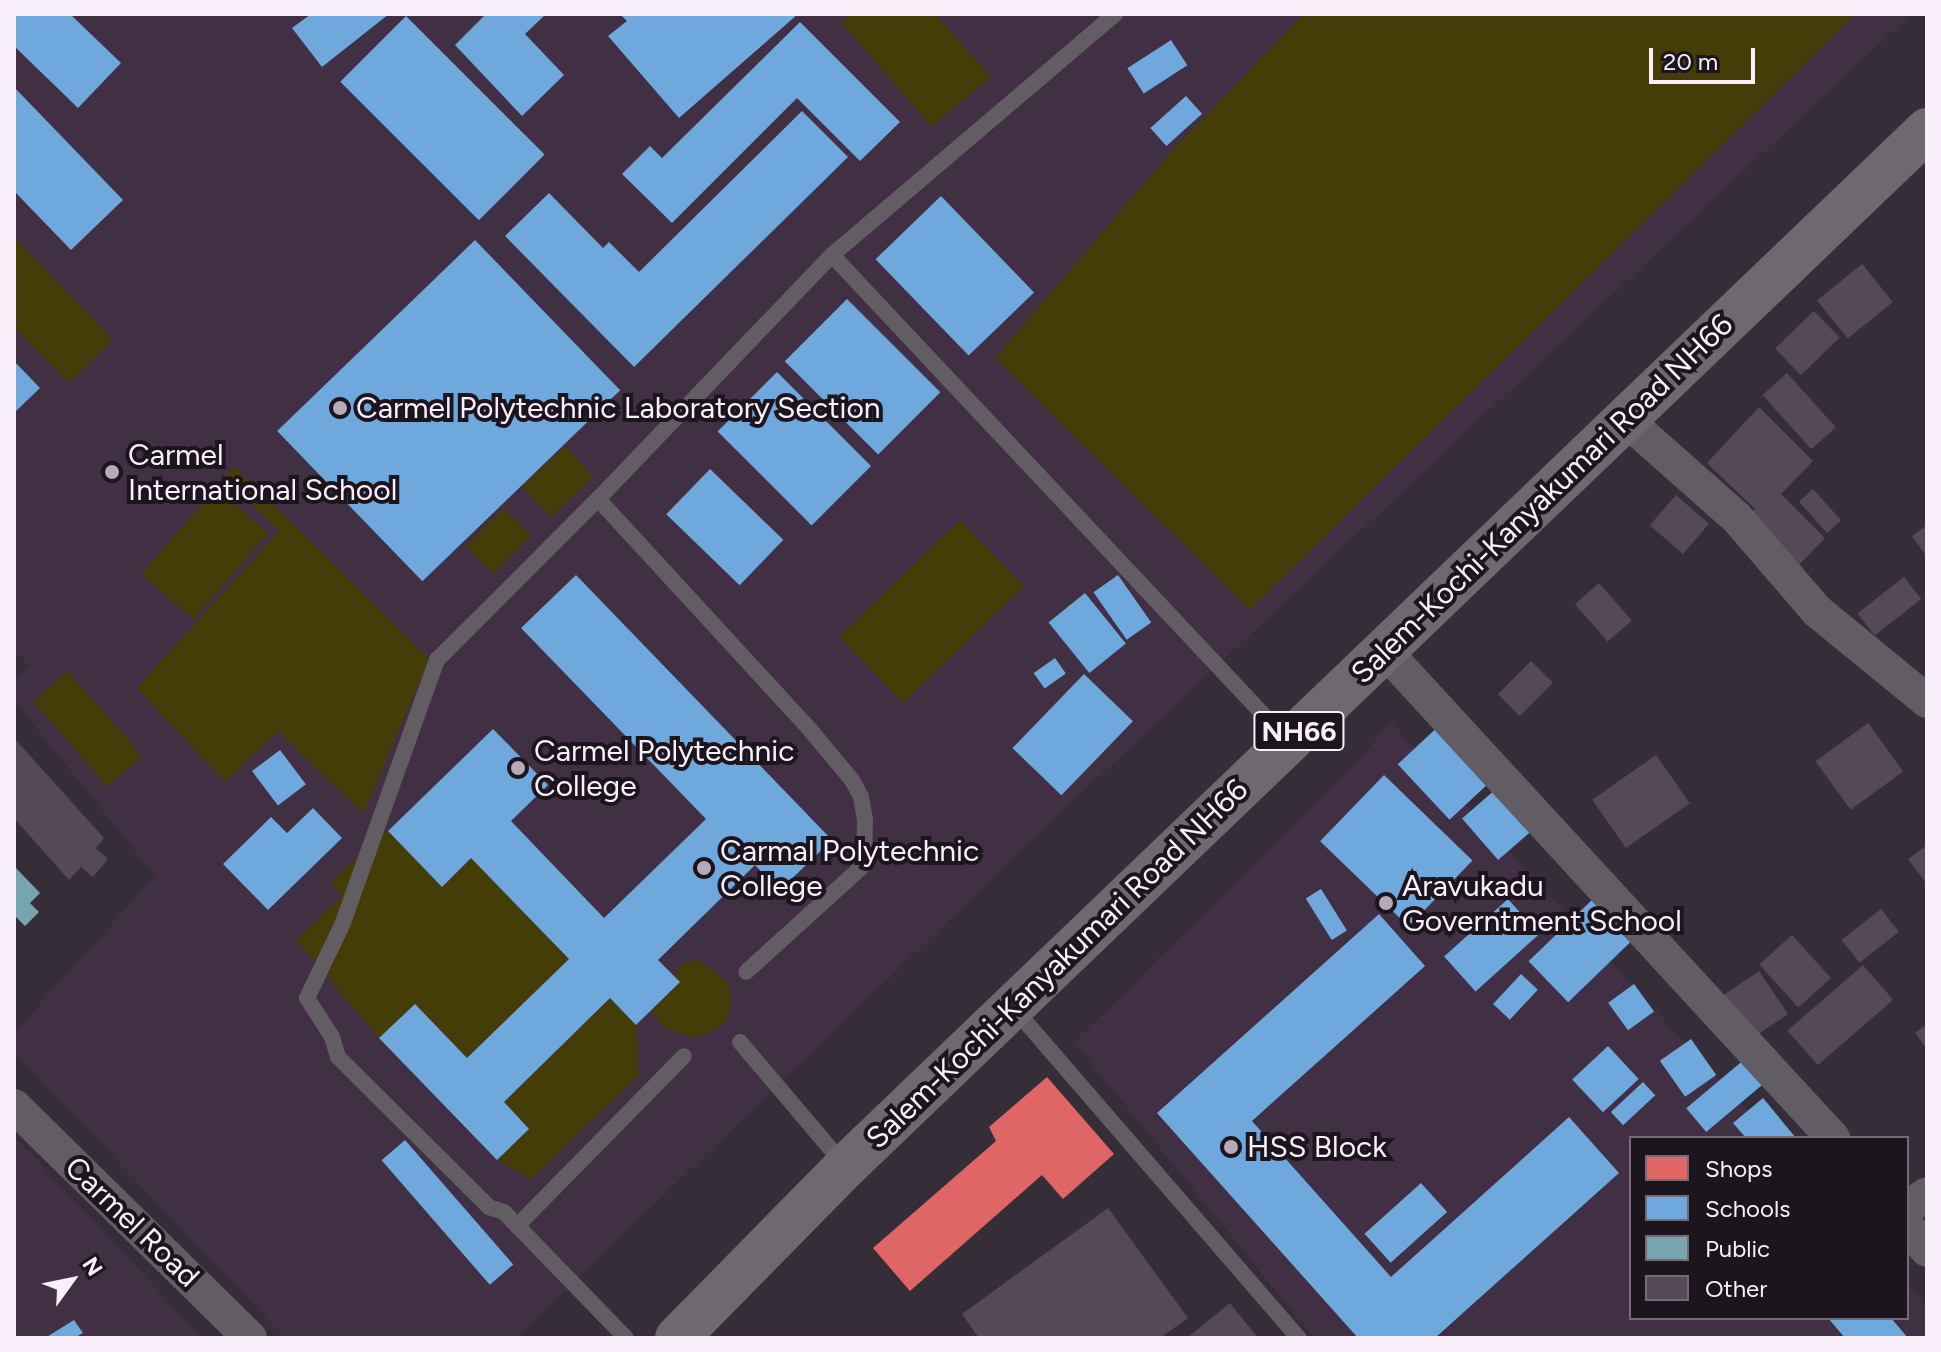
<!DOCTYPE html>
<style>
body{margin:0}
#map{position:relative;width:1941px;height:1352px;overflow:hidden;background:#352d37;font-family:Figtree,sans-serif}
div>[style]{position:absolute}
.built>*{inset:0;background:#412f44}
.green>*{inset:0;background:#443d07;transform-origin:0 0}
.shops>*{inset:0;background:#e06666}
.schools>*{inset:0;background:#6fa8dc;transform-origin:0 0}
.public>*{inset:0;background:#76a5af}
.building>*{inset:0;background:#544956;transform-origin:0 0}
.service>*{height:16px;margin:-8px;padding:0 8px;transform-origin:8px;border-radius:8px;background:#615d62}
.minor>*{height:34px;margin:-17px;padding:0 17px;transform-origin:17px;border-radius:17px;background:#615d62}
.trunk>*{height:44px;margin:-22px;padding:0 22px;transform-origin:22px;border-radius:22px;background:#6e686f}
.dots>*{width:22px;height:22px;translate:-50% -50%;box-sizing:border-box;border:4px solid #1c151d;border-radius:50%}
span{translate:-50% -50%;white-space:nowrap;text-align:center;line-height:1.15;-webkit-text-stroke:8px #1c151d;paint-order:stroke}
.shield-label span{padding:2px 6px;background:#1c151d;border:2px solid;border-radius:6px;-webkit-text-stroke-width:0}
.shield-label{font-size:28px;color:#f9effa;font-weight:700}
.poi-label{font-size:30px;color:#f9effa}
.left{translate:0 -50%;text-align:left}
.street-label{font-size:30px;color:#f9effa}
.frame{position:absolute;inset:0;border:16px solid #f9effa;pointer-events:none}
.legend{position:absolute;left:1629px;top:1136px;width:280px;height:184px;box-sizing:border-box;background:#1c151d;border:2px solid #746c75;margin:0;padding:10px 14px;list-style:none;font-size:24px;color:#f9effa}
.legend li{display:flex;align-items:center;gap:16px;height:40px}
.legend b{width:40px;border:2px solid #746c75}
.north{position:absolute;left:32px;top:1240px;width:80px;height:80px;-webkit-text-stroke:6px #1c151d;paint-order:stroke;rotate:57deg;font-size:22px;font-weight:700;line-height:32px;text-align:center;color:#f9effa}
.north::after{content:'';display:block;margin:auto;width:28px;height:36px;background:#f9effa;clip-path:polygon(50% 0,100% 100%,50% 72%,0 100%)}
.scale{position:absolute;left:1649px;top:48px;width:106px;height:36px;box-sizing:border-box;border:4px solid #f9effa;border-top:0;padding-left:10px;font-size:24px;line-height:28px;white-space:nowrap;color:#f9effa;-webkit-text-stroke:6px #1c151d;paint-order:stroke}
</style>
<div id="map">
<div class="built">
<i style="clip-path:polygon(14px 14px,1911px 14px,1035px 837px,516px 1338px,285px 1338px,14px 1052px,14px 1033px,155px 876px,14px 700px,14px 681px,30px 666px,14px 650px)"></i>
<i style="clip-path:polygon(1391px 722px,1772px 1138px,1631px 1138px,1631px 1318px,1907px 1318px,1907px 1285px,1927px 1307px,1927px 1338px,1314px 1338px,1074px 1042px,1355px 764px)"></i>
<i style="clip-path:polygon(14px 1136px,203px 1338px,14px 1338px)"></i>
</div>
<div class="green">
<i style="clip-path:polygon(851px 14px,935px 14px,991px 77px,931px 126px,841px 22px)"></i>
<i style="clip-path:polygon(1304px 14px,1855px 14px,1250px 610px,995px 358px,1178px 144px)"></i>
<i style="clip-path:polygon(14px 237px,113px 340px,69px 383px,14px 327px)"></i>
<i style="left:565px;top:446px;width:42px;height:59px;rotate:47deg"></i>
<i style="clip-path:polygon(234px 466px,429px 659px,363px 814px,278px 731px,225px 782px,137px 688px,279px 531px,224px 477px)"></i>
<i style="left:216px;top:488px;width:69px;height:114px;rotate:41deg"></i>
<i style="left:503px;top:508px;width:39px;height:54px;rotate:44deg"></i>
<i style="left:960px;top:520px;width:92px;height:168px;rotate:46deg"></i>
<i style="left:68px;top:671px;width:113px;height:46px;rotate:49deg"></i>
<i style="clip-path:polygon(388px 831px,442px 887px,471px 858px,569px 959px,467px 1058px,415px 1004px,379px 1038px,296px 940px,342px 896px,330px 881px)"></i>
<i style="clip-path:polygon(698px 960px,728px 982px,731px 1002px,726px 1021px,709px 1033px,690px 1037px,665px 1028px,651px 1010px,679px 982px,675px 977px,677px 969px,685px 962px)"></i>
<i style="clip-path:polygon(610px 998px,636px 1025px,639px 1075px,531px 1179px,497px 1160px,529px 1129px,504px 1102px)"></i>
</div>
<div class="shops">
<i style="clip-path:polygon(1047px 1077px,1114px 1154px,1063px 1199px,1042px 1175px,910px 1291px,873px 1248px,996px 1141px,989px 1127px)"></i>
</div>
<div class="schools">
<i style="clip-path:polygon(14px 14px,70px 14px,121px 63px,78px 108px,14px 46px)"></i>
<i style="clip-path:polygon(311px 14px,389px 14px,322px 67px,292px 28px)"></i>
<i style="clip-path:polygon(486px 14px,546px 14px,525px 34px,564px 75px,522px 116px,455px 45px)"></i>
<i style="clip-path:polygon(620px 14px,798px 14px,679px 118px,608px 36px,627px 21px)"></i>
<i style="left:406px;top:16px;width:196px;height:93px;rotate:45deg"></i>
<i style="clip-path:polygon(800px 22px,900px 122px,860px 161px,797px 98px,672px 223px,622px 174px,650px 146px,662px 158px)"></i>
<i style="left:1171px;top:40px;width:30px;height:52px;rotate:57deg"></i>
<i style="clip-path:polygon(14px 87px,123px 200px,71px 250px,14px 191px)"></i>
<i style="left:1186px;top:96px;width:24px;height:48px;rotate:48deg"></i>
<i style="clip-path:polygon(802px 111px,848px 157px,634px 367px,505px 236px,549px 193px,603px 248px,609px 242px,639px 272px)"></i>
<i style="left:941px;top:196px;width:134px;height:91px;rotate:46deg"></i>
<i style="left:475px;top:240px;width:209px;height:275px;rotate:46deg"></i>
<i style="left:847px;top:299px;width:132px;height:88px;rotate:45deg"></i>
<i style="clip-path:polygon(14px 361px,40px 388px,14px 413px)"></i>
<i style="left:777px;top:372px;width:133px;height:84px;rotate:45deg"></i>
<i style="left:710px;top:469px;width:102px;height:63px;rotate:44deg"></i>
<i style="clip-path:polygon(576px 575px,832px 840px,779px 891px,755px 865px,658px 960px,680px 982px,636px 1025px,610px 998px,504px 1102px,529px 1129px,497px 1160px,379px 1038px,415px 1004px,467px 1058px,569px 959px,471px 858px,442px 887px,388px 831px,493px 729px,548px 785px,511px 821px,604px 918px,706px 819px,521px 628px)"></i>
<i style="left:1118px;top:575px;width:58px;height:30px;rotate:55deg"></i>
<i style="left:1085px;top:593px;width:65px;height:47px;rotate:51deg"></i>
<i style="left:1055px;top:658px;width:19px;height:26px;rotate:55deg"></i>
<i style="left:1084px;top:674px;width:68px;height:103px;rotate:44deg"></i>
<i style="left:1443px;top:722px;width:76px;height:62px;rotate:47deg"></i>
<i style="left:280px;top:750px;width:43px;height:35px;rotate:53deg"></i>
<i style="left:1384px;top:775px;width:123px;height:92px;rotate:44deg"></i>
<i style="left:1496px;top:789px;width:55px;height:45px;rotate:49deg"></i>
<i style="clip-path:polygon(313px 808px,342px 838px,268px 910px,223px 864px,271px 817px,287px 833px)"></i>
<i style="left:1321px;top:889px;width:49px;height:18px;rotate:58deg"></i>
<i style="left:1594px;top:898px;width:57px;height:91px;rotate:46deg"></i>
<i style="left:1508px;top:899px;width:47px;height:86px;rotate:48deg"></i>
<i style="clip-path:polygon(1379px 914px,1425px 966px,1252px 1121px,1391px 1277px,1569px 1117px,1619px 1173px,1435px 1338px,1358px 1338px,1157px 1113px)"></i>
<i style="left:1521px;top:974px;width:23px;height:41px;rotate:43deg"></i>
<i style="left:1634px;top:984px;width:34px;height:32px;rotate:54deg"></i>
<i style="left:1691px;top:1039px;width:44px;height:38px;rotate:55deg"></i>
<i style="left:1608px;top:1046px;width:45px;height:49px;rotate:47deg"></i>
<i style="left:1746px;top:1058px;width:31px;height:78px;rotate:50deg"></i>
<i style="left:1643px;top:1082px;width:18px;height:44px;rotate:47deg"></i>
<i style="clip-path:polygon(1763px 1098px,1796px 1138px,1746px 1138px,1733px 1123px)"></i>
<i style="left:405px;top:1140px;width:165px;height:31px;rotate:49deg"></i>
<i style="left:1421px;top:1183px;width:39px;height:76px;rotate:48deg"></i>
<i style="clip-path:polygon(1828px 1318px,1891px 1318px,1908px 1338px,1845px 1338px)"></i>
<i style="clip-path:polygon(74px 1320px,83px 1333px,74px 1338px,45px 1338px)"></i>
</div>
<div class="public">
<i style="clip-path:polygon(14px 866px,40px 893px,30px 903px,39px 912px,25px 926px,16px 917px,14px 919px)"></i>
</div>
<div class="building">
<i style="left:1862px;top:264px;width:49px;height:58px;rotate:51deg"></i>
<i style="left:1814px;top:311px;width:37px;height:54px;rotate:46deg"></i>
<i style="left:1787px;top:373px;width:73px;height:33px;rotate:48deg"></i>
<i style="clip-path:polygon(1759px 407px,1813px 461px,1781px 494px,1825px 538px,1796px 568px,1749px 519px,1755px 509px,1707px 463px)"></i>
<i style="left:1813px;top:489px;width:42px;height:19px;rotate:48deg"></i>
<i style="left:1676px;top:495px;width:44px;height:40px;rotate:41deg"></i>
<i style="clip-path:polygon(1927px 525px,1927px 557px,1912px 536px)"></i>
<i style="left:1904px;top:577px;width:28px;height:59px;rotate:52deg"></i>
<i style="left:1599px;top:583px;width:50px;height:32px;rotate:49deg"></i>
<i style="left:1531px;top:661px;width:31px;height:47px;rotate:45deg"></i>
<i style="left:1868px;top:723px;width:60px;height:65px;rotate:54deg"></i>
<i style="clip-path:polygon(14px 738px,104px 838px,96px 848px,108px 859px,93px 877px,81px 867px,69px 880px,14px 818px)"></i>
<i style="left:1656px;top:755px;width:59px;height:78px;rotate:55deg"></i>
<i style="clip-path:polygon(1927px 845px,1927px 884px,1908px 859px)"></i>
<i style="left:1881px;top:909px;width:29px;height:50px;rotate:52deg"></i>
<i style="left:1792px;top:935px;width:58px;height:44px;rotate:48deg"></i>
<i style="left:1863px;top:965px;width:46px;height:100px;rotate:49deg"></i>
<i style="left:1759px;top:971px;width:52px;height:45px;rotate:56deg"></i>
<i style="clip-path:polygon(1927px 1024px,1927px 1049px,1915px 1033px)"></i>
<i style="clip-path:polygon(1108px 1208px,1188px 1318px,1160px 1338px,979px 1338px,962px 1314px)"></i>
<i style="clip-path:polygon(1230px 1303px,1258px 1338px,1187px 1338px)"></i>
</div>
<div class="service">
<i style="left:832px;top:255px;width:666px;rotate:46.82deg"></i>
<i style="left:598px;top:499px;width:315px;rotate:47.4deg"></i>
<i style="left:811px;top:731px;width:64px;rotate:50.1deg"></i>
<i style="left:852px;top:780px;width:19px;rotate:62deg"></i>
<i style="left:861px;top:797px;width:22px;rotate:80deg"></i>
<i style="left:865px;top:819px;width:46px;rotate:91.2deg"></i>
<i style="left:864px;top:865px;width:159px;rotate:137.8deg"></i>
<i style="left:1012px;top:1006px;width:439px;rotate:49.2deg"></i>
<i style="left:740px;top:1042px;width:162px;rotate:49.7deg"></i>
<i style="left:517px;top:1226px;width:238px;rotate:-45.5deg"></i>
<i style="left:626px;top:1338px;width:175px;rotate:-134.1deg"></i>
<i style="left:504px;top:1212px;width:16px;rotate:-162deg"></i>
<i style="left:489px;top:1207px;width:213px;rotate:-135.2deg"></i>
<i style="left:338px;top:1057px;width:21px;rotate:-107deg"></i>
<i style="left:332px;top:1037px;width:46px;rotate:-122.7deg"></i>
<i style="left:307px;top:998px;width:81px;rotate:-64.4deg"></i>
<i style="left:342px;top:925px;width:282px;rotate:-70.3deg"></i>
<i style="left:437px;top:660px;width:228px;rotate:-45deg"></i>
<i style="left:598px;top:499px;width:338px;rotate:-46.2deg"></i>
<i style="left:832px;top:255px;width:372px;rotate:-40.4deg"></i>
</div>
<div class="minor">
<i style="left:1625px;top:419px;width:149px;rotate:41.5deg"></i>
<i style="left:1737px;top:518px;width:123px;rotate:49.3deg"></i>
<i style="left:1817px;top:611px;width:142px;rotate:39.3deg"></i>
<i style="left:1383px;top:649px;width:665px;rotate:47.38deg"></i>
<i style="left:14px;top:1106px;width:331px;rotate:44.5deg"></i>
<i style="left:1907px;top:1208px;width:24px;rotate:-35deg"></i>
<i style="left:1907px;top:1226px;width:31px;rotate:50deg"></i>
</div>
<div class="trunk">
<i style="left:677px;top:1338px;width:240px;rotate:-45.5deg"></i>
<i style="left:845px;top:1167px;width:1499px;rotate:-43.78deg"></i>
</div>
<div class="dots">
<i style="left:340px;top:408px;background:#b4abb6"></i>
<i style="left:112px;top:472px;background:#b4abb6"></i>
<i style="left:518px;top:768px;background:#b4abb6"></i>
<i style="left:704px;top:868px;background:#b4abb6"></i>
<i style="left:1386px;top:903px;background:#b4abb6"></i>
<i style="left:1231px;top:1147px;background:#b4abb6"></i>
</div>
<div class="shield-label">
<span style="left:1299px;top:731px">NH66</span>
</div>
<div class="poi-label">
<span class="left" style="left:356px;top:408px">Carmel Polytechnic Laboratory Section</span>
<span class="left" style="left:128px;top:472px">Carmel<br>International School</span>
<span class="left" style="left:534px;top:768px">Carmel Polytechnic<br>College</span>
<span class="left" style="left:720px;top:868px">Carmal Polytechnic<br>College</span>
<span class="left" style="left:1402px;top:903px">Aravukadu<br>Governtment School</span>
<span class="left" style="left:1247px;top:1147px">HSS Block</span>
</div>
<div class="street-label">
<span style="left:1542px;top:499px;rotate:-44deg">Salem-Kochi-Kanyakumari Road NH66</span>
<span style="left:1057px;top:964px;rotate:-44deg">Salem-Kochi-Kanyakumari Road NH66</span>
<span style="left:132px;top:1222px;rotate:44deg">Carmel Road</span>
</div>
<div class="frame"></div>
<ul class="legend">
<li><b style="height:22px;background:#e06666"></b>Shops</li>
<li><b style="height:22px;background:#6fa8dc"></b>Schools</li>
<li><b style="height:22px;background:#76a5af"></b>Public</li>
<li><b style="height:22px;background:#544956"></b>Other</li>
</ul>
<div class="north">N</div>
<div class="scale">20 m</div>
</div>
